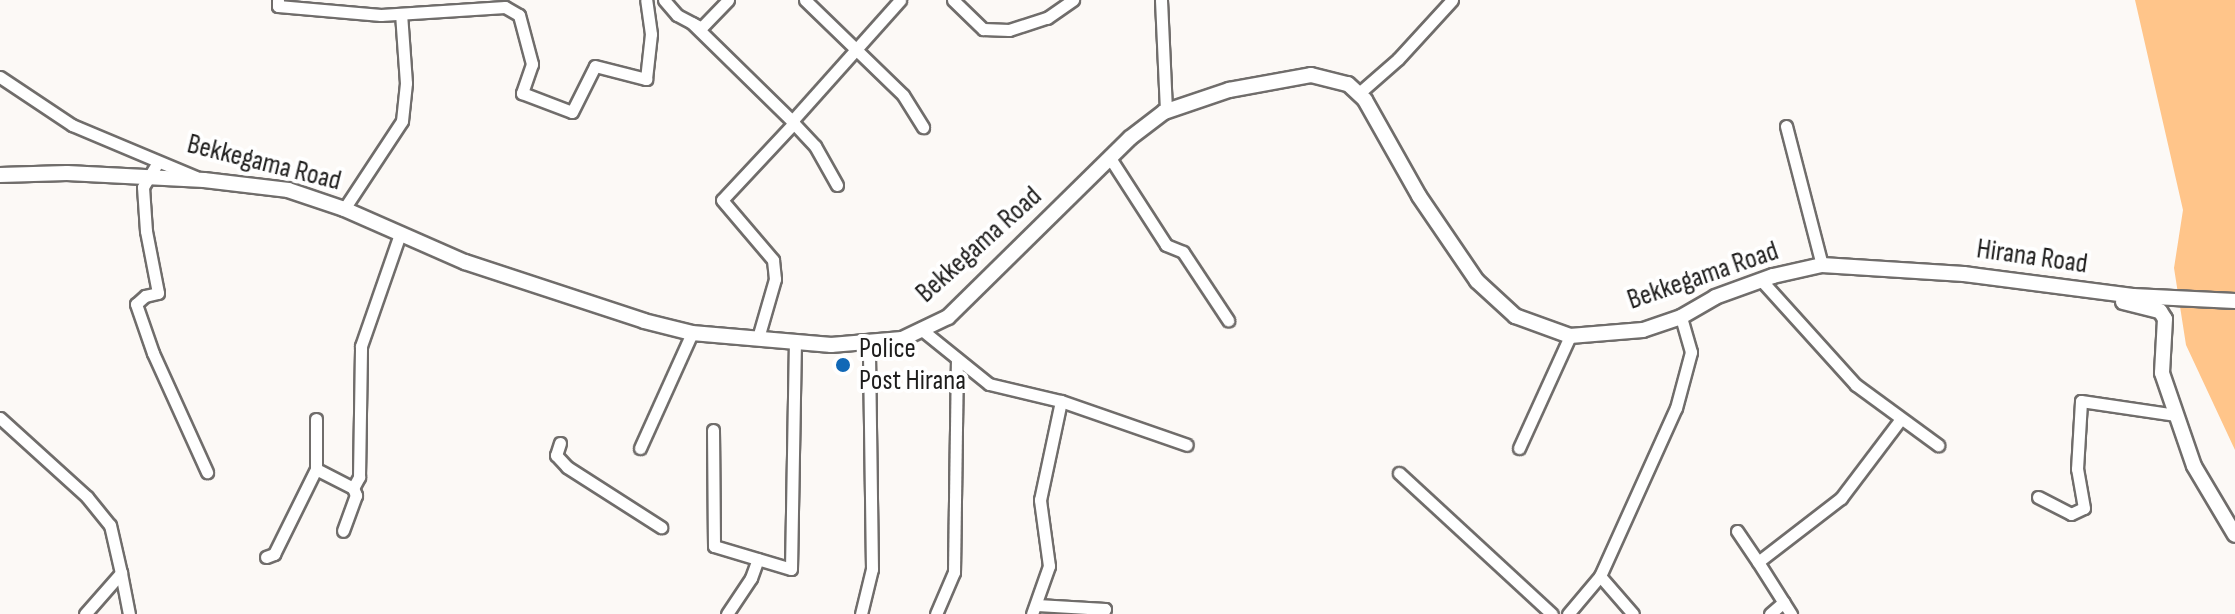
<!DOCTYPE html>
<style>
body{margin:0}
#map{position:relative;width:2235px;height:614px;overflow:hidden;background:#fcf9f6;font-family:"Sofia Sans Condensed",sans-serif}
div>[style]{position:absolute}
.water>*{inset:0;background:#ffc58a}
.roads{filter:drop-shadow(2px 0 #706d6b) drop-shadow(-2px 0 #706d6b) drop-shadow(0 2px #706d6b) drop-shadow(0 -2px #706d6b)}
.minor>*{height:11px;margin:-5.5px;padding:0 5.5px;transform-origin:5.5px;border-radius:5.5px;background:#fff}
.tertiary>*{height:14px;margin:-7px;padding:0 7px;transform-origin:7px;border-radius:7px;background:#fff}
.dots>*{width:22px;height:22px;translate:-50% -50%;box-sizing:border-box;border:4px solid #fff;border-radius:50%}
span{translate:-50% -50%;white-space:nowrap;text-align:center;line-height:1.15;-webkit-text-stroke:8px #fff;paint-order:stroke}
.street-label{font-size:28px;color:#1e1d1c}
.poi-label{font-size:28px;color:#1e1d1c}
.left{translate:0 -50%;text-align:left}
</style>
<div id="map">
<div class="water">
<i style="clip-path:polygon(2135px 0,2235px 0,2235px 450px,2186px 345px,2174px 268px,2183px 210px)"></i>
</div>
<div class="roads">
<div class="minor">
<i style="left:278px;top:0;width:6px;rotate:90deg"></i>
<i style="left:278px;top:6px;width:103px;rotate:5deg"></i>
<i style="left:381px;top:15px;width:124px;rotate:-3.7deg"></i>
<i style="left:505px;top:7px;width:16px;rotate:30deg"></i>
<i style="left:519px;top:15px;width:51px;rotate:75.1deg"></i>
<i style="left:532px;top:64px;width:31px;rotate:109deg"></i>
<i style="left:522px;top:93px;width:53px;rotate:20.8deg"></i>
<i style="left:572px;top:112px;width:51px;rotate:-63.4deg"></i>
<i style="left:595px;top:66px;width:53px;rotate:14.3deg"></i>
<i style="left:646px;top:79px;width:45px;rotate:-83.7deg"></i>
<i style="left:651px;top:34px;width:34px;rotate:-98deg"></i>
<i style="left:664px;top:0;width:20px;rotate:49deg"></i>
<i style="left:677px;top:15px;width:27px;rotate:28deg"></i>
<i style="left:701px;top:28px;width:39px;rotate:-46deg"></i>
<i style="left:805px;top:0;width:136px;rotate:44.1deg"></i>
<i style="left:903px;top:95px;width:38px;rotate:58deg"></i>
<i style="left:953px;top:0;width:42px;rotate:44deg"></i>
<i style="left:983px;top:29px;width:26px;rotate:2deg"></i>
<i style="left:1009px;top:30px;width:40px;rotate:-18deg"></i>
<i style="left:1047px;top:18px;width:32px;rotate:-35deg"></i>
<i style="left:1161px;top:0;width:111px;rotate:87.4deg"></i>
<i style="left:692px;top:23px;width:143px;rotate:44.4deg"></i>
<i style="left:794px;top:123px;width:105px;rotate:133.1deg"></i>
<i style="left:722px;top:200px;width:79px;rotate:49.6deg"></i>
<i style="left:773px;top:260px;width:19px;rotate:84deg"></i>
<i style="left:775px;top:279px;width:61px;rotate:106.1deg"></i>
<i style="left:0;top:77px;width:87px;rotate:33.7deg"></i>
<i style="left:72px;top:125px;width:134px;rotate:22.8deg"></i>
<i style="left:1358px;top:94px;width:53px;rotate:-41.2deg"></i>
<i style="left:1398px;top:59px;width:80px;rotate:-47.5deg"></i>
<i style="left:1786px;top:126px;width:144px;rotate:75.5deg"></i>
<i style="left:1110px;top:158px;width:103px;rotate:57.2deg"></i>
<i style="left:1166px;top:245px;width:18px;rotate:22deg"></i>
<i style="left:1183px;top:252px;width:82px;rotate:56.5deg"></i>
<i style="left:158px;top:162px;width:29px;rotate:121deg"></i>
<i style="left:143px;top:187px;width:44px;rotate:86.1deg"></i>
<i style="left:146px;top:231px;width:63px;rotate:79deg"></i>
<i style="left:158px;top:293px;width:13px;rotate:167deg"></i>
<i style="left:145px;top:296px;width:12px;rotate:138deg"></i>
<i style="left:136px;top:304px;width:52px;rotate:70.9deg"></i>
<i style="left:153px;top:353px;width:131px;rotate:65.6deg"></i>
<i style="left:837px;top:185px;width:45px;rotate:-119.4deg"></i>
<i style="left:815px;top:146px;width:34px;rotate:-133deg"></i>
<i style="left:792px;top:121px;width:162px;rotate:-48.2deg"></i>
<i style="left:344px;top:209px;width:105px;rotate:-56.6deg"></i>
<i style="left:402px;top:121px;width:38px;rotate:-84deg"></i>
<i style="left:406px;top:83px;width:69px;rotate:-94.1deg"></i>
<i style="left:1761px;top:280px;width:142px;rotate:47.9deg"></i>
<i style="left:1856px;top:385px;width:102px;rotate:36.2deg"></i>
<i style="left:922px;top:330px;width:86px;rotate:38.9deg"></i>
<i style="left:989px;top:384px;width:74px;rotate:13.3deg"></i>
<i style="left:1061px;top:401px;width:133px;rotate:19.2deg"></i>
<i style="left:0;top:418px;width:118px;rotate:42.2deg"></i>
<i style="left:87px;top:497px;width:36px;rotate:51deg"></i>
<i style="left:110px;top:525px;width:49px;rotate:77.1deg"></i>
<i style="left:713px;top:430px;width:116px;rotate:89.5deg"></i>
<i style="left:714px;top:546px;width:80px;rotate:16.6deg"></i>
<i style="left:791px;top:569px;width:227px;rotate:-89deg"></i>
<i style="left:560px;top:443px;width:13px;rotate:108deg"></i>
<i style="left:556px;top:455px;width:16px;rotate:47deg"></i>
<i style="left:567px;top:467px;width:112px;rotate:32.6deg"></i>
<i style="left:640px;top:448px;width:126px;rotate:-65.7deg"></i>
<i style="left:1519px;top:448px;width:123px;rotate:-65.5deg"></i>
<i style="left:316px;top:469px;width:42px;rotate:27.2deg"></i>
<i style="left:353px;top:488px;width:8px;rotate:67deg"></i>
<i style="left:356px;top:495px;width:38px;rotate:110deg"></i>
<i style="left:1399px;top:473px;width:208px;rotate:42.7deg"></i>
<i style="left:353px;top:488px;width:13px;rotate:-61deg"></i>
<i style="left:359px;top:477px;width:131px;rotate:-89.1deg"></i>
<i style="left:361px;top:346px;width:119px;rotate:-70.8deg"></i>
<i style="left:2038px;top:497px;width:37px;rotate:27deg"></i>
<i style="left:2071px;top:514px;width:14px;rotate:-25deg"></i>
<i style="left:2084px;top:508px;width:40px;rotate:-100deg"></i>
<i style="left:2077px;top:469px;width:68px;rotate:-86.6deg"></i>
<i style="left:2081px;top:401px;width:96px;rotate:8.4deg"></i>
<i style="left:1737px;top:531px;width:37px;rotate:56deg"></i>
<i style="left:1758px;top:562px;width:105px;rotate:-37.6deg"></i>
<i style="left:1841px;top:498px;width:98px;rotate:-52.9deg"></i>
<i style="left:266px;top:557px;width:9px;rotate:-21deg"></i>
<i style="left:274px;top:554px;width:95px;rotate:-63.7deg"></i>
<i style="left:316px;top:469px;width:50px;rotate:-90deg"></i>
<i style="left:1758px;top:562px;width:62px;rotate:57.6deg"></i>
<i style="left:1600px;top:576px;width:50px;rotate:49deg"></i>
<i style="left:1037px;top:605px;width:68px;rotate:3.4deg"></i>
<i style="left:1105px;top:609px;width:6px;rotate:121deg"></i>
<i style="left:85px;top:614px;width:55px;rotate:-48.7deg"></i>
<i style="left:121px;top:573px;width:42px;rotate:79deg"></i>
<i style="left:727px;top:614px;width:43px;rotate:-56.3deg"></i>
<i style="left:751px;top:578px;width:20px;rotate:-70deg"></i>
<i style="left:861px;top:614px;width:46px;rotate:-76.3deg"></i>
<i style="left:872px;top:569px;width:227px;rotate:-90.8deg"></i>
<i style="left:936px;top:614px;width:46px;rotate:-66.8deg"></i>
<i style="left:954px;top:572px;width:213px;rotate:-89.2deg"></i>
<i style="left:1032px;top:614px;width:51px;rotate:-70.5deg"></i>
<i style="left:1049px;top:566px;width:67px;rotate:-97.8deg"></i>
<i style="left:1040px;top:500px;width:101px;rotate:-78deg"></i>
<i style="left:1568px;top:614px;width:50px;rotate:-49.9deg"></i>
<i style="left:1600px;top:576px;width:184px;rotate:-65.7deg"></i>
<i style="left:1676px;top:408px;width:58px;rotate:-75deg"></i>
<i style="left:1691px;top:352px;width:36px;rotate:-106deg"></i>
<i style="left:1770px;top:614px;width:18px;rotate:-41deg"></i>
</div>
<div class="tertiary">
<i style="left:0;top:175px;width:67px;rotate:-1.7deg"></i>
<i style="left:67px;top:173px;width:137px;rotate:2.9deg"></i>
<i style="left:204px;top:180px;width:85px;rotate:6.8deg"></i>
<i style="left:288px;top:190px;width:59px;rotate:18.7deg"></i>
<i style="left:344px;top:209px;width:132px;rotate:23.7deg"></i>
<i style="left:465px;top:262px;width:188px;rotate:18.2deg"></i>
<i style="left:644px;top:321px;width:49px;rotate:14deg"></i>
<i style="left:692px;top:333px;width:140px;rotate:4.9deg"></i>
<i style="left:831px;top:345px;width:71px;rotate:-4.8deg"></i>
<i style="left:902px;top:339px;width:51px;rotate:-25.6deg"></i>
<i style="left:948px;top:317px;width:255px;rotate:-44.5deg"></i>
<i style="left:1130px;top:138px;width:43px;rotate:-37.4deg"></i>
<i style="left:1164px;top:112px;width:69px;rotate:-18.7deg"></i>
<i style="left:1229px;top:90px;width:83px;rotate:-10.4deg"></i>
<i style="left:1311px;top:75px;width:38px;rotate:14deg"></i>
<i style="left:1348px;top:84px;width:23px;rotate:43deg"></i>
<i style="left:1365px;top:100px;width:110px;rotate:60.6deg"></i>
<i style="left:1419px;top:196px;width:103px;rotate:55.7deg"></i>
<i style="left:1477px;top:281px;width:52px;rotate:42.6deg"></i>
<i style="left:1515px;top:316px;width:59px;rotate:20deg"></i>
<i style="left:1570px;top:336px;width:73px;rotate:-4.7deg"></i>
<i style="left:1643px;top:330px;width:40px;rotate:-18.9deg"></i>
<i style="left:1681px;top:317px;width:39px;rotate:-30deg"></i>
<i style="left:1715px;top:297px;width:62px;rotate:-19.9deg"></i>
<i style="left:1773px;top:276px;width:50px;rotate:-12.7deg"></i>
<i style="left:1822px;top:265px;width:142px;rotate:3.6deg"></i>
<i style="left:1964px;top:274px;width:170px;rotate:7.4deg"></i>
<i style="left:2133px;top:296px;width:102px;rotate:2.8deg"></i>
<i style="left:2123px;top:302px;width:38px;rotate:14deg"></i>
<i style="left:2160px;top:311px;width:9px;rotate:58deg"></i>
<i style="left:2165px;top:319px;width:54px;rotate:93.2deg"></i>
<i style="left:2162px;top:373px;width:98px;rotate:71deg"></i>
<i style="left:2194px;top:466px;width:80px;rotate:59.3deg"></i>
</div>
</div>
<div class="dots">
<i style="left:843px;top:365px;background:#1168b6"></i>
</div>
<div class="street-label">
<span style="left:264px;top:163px;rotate:14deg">Bekkegama Road</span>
<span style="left:979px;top:245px;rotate:-42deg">Bekkegama Road</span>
<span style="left:2032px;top:257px;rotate:8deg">Hirana Road</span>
<span style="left:1703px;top:276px;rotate:-19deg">Bekkegama Road</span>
</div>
<div class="poi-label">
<span class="left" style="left:859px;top:365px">Police<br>Post Hirana</span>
</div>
</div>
